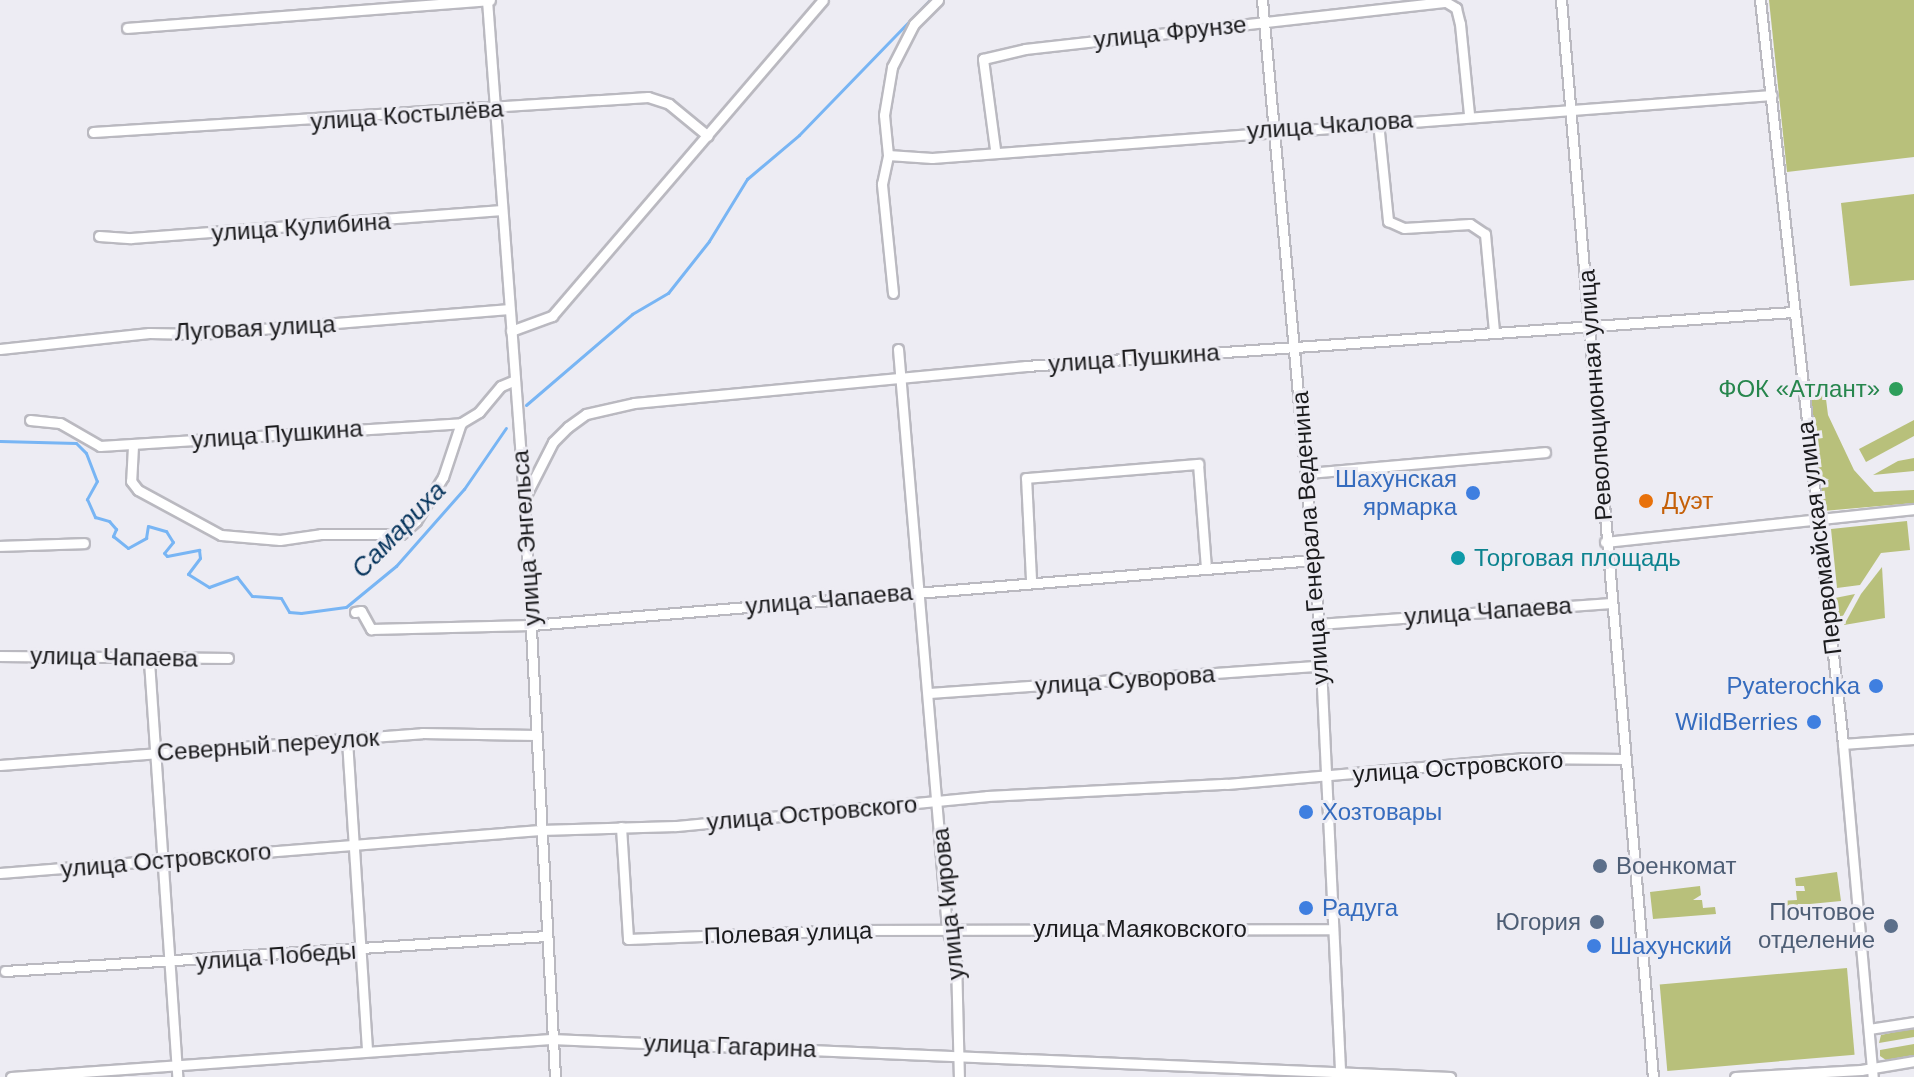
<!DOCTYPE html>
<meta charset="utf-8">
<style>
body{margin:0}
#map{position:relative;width:1914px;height:1077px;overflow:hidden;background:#edecf3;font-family:Helvetica,sans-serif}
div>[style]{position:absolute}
.green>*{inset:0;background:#b8c07b;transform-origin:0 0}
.stream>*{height:3px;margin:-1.5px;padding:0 1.5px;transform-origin:1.5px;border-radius:1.5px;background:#78b5f4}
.roads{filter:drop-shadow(2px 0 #bab9c0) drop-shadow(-2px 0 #bab9c0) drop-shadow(0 2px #bab9c0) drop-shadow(0 -2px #bab9c0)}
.street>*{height:9px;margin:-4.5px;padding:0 4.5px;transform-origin:4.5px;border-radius:4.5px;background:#fff}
.dots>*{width:22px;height:22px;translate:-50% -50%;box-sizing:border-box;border:4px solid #edecf3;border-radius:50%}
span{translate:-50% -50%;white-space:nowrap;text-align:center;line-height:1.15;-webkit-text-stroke:6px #edecf3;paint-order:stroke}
.street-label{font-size:24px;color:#1b1b1d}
.leisure-label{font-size:24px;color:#27864d}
.right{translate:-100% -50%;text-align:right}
.shop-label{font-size:24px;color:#366cbe}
.left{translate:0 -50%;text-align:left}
.food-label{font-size:24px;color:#c56008}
.culture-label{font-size:24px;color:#0d838f}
.service-label{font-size:24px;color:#4e5e75}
.water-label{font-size:26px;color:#05335b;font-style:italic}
</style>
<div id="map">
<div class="green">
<i style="clip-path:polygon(1769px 0,1914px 0,1914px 157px,1787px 172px)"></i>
<i style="clip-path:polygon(1914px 194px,1914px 280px,1850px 286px,1841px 203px)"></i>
<i style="clip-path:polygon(1825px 391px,1828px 415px,1854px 470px,1874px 492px,1914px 490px,1914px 503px,1823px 511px,1810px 393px)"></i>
<i style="clip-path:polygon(1914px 420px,1914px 436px,1866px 462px,1859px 449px)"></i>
<i style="clip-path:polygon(1914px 458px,1914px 471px,1873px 475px,1898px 461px)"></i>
<i style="clip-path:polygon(1907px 521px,1910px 550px,1881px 553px,1860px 585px,1837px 588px,1831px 529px)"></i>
<i style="clip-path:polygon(1882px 567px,1885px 618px,1844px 625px,1861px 594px)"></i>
<i style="clip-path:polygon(1855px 594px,1838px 625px,1835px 598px)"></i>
<i style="clip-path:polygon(1837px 872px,1841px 901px,1779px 907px,1779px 901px,1797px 900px,1796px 891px,1805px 891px,1804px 886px,1796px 886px,1795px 878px)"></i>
<i style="clip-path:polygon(1700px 886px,1701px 895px,1693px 900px,1702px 900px,1703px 908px,1715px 907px,1716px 914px,1653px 919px,1650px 892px)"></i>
<i style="left:1847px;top:968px;width:87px;height:188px;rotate:85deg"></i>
<i style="clip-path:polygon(1914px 1028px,1914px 1037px,1879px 1043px,1881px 1035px)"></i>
<i style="clip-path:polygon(1914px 1044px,1914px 1055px,1886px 1060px,1880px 1056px,1880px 1050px)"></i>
</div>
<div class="stream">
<i style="left:526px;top:405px;width:140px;rotate:-40.6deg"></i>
<i style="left:632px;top:314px;width:42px;rotate:-30.3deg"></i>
<i style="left:668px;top:293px;width:66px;rotate:-51.7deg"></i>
<i style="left:709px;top:241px;width:73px;rotate:-58.5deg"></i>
<i style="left:747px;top:179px;width:68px;rotate:-40.2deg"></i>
<i style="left:799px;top:135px;width:188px;rotate:-45.9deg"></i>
<i style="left:0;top:441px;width:76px;rotate:1.5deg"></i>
<i style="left:76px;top:443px;width:14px;rotate:45deg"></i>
<i style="left:86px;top:453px;width:30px;rotate:69deg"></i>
<i style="left:97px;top:481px;width:21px;rotate:119deg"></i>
<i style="left:87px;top:499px;width:20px;rotate:66deg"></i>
<i style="left:95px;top:517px;width:15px;rotate:16deg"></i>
<i style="left:109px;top:521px;width:11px;rotate:49deg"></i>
<i style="left:116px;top:529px;width:8px;rotate:113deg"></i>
<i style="left:113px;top:536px;width:19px;rotate:39deg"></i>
<i style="left:128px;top:548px;width:21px;rotate:-29deg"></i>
<i style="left:146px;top:538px;width:12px;rotate:-81deg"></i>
<i style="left:148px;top:526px;width:19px;rotate:16deg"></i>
<i style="left:166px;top:531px;width:13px;rotate:58deg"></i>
<i style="left:173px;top:542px;width:14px;rotate:129deg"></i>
<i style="left:164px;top:553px;width:4px;rotate:45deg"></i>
<i style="left:167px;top:556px;width:33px;rotate:-11deg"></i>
<i style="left:199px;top:550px;width:8px;rotate:83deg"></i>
<i style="left:200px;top:558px;width:20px;rotate:127deg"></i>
<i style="left:188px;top:574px;width:25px;rotate:32deg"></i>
<i style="left:209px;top:587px;width:30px;rotate:-20deg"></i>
<i style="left:237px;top:577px;width:24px;rotate:52deg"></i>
<i style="left:252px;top:596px;width:29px;rotate:4deg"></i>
<i style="left:281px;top:598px;width:16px;rotate:60deg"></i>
<i style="left:289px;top:612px;width:12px;rotate:5deg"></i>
<i style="left:301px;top:613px;width:45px;rotate:-7.6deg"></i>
<i style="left:346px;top:607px;width:65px;rotate:-39.4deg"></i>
<i style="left:396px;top:566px;width:103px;rotate:-48.6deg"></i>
<i style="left:464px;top:489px;width:74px;rotate:-55.5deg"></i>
</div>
<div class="roads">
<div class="street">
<i style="left:487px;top:0;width:500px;rotate:85.76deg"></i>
<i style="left:524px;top:499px;width:579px;rotate:86.93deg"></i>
<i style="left:1262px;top:0;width:627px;rotate:84.78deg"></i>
<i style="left:1319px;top:624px;width:453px;rotate:87.3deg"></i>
<i style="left:1561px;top:0;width:1081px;rotate:85.12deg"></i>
<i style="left:1760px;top:0;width:749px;rotate:83.63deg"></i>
<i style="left:1843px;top:744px;width:334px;rotate:84.9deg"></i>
<i style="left:127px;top:28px;width:364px;rotate:-4.4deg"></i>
<i style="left:1378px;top:122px;width:100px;rotate:84.2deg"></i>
<i style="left:1388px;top:221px;width:17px;rotate:24deg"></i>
<i style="left:1404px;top:228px;width:66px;rotate:-3.5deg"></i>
<i style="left:1470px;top:224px;width:18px;rotate:34deg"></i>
<i style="left:1485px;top:234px;width:97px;rotate:84.7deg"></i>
<i style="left:93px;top:132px;width:556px;rotate:-3.61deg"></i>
<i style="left:648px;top:97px;width:22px;rotate:18deg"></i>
<i style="left:669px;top:104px;width:50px;rotate:39.4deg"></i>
<i style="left:995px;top:149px;width:91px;rotate:-97.6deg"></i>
<i style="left:983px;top:59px;width:43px;rotate:-13.4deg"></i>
<i style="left:1025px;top:49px;width:424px;rotate:-6.4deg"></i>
<i style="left:1446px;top:2px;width:12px;rotate:31deg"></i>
<i style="left:1456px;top:8px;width:16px;rotate:76deg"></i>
<i style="left:1460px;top:24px;width:90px;rotate:84.3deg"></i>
<i style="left:888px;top:155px;width:44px;rotate:3.9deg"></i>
<i style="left:932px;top:158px;width:842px;rotate:-4.29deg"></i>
<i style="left:99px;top:236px;width:32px;rotate:4deg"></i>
<i style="left:131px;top:238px;width:372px;rotate:-4.3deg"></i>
<i style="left:893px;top:293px;width:110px;rotate:-95.8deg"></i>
<i style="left:882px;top:184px;width:30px;rotate:-78deg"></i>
<i style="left:888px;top:155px;width:40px;rotate:-95.7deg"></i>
<i style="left:884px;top:115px;width:49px;rotate:-80.5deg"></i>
<i style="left:892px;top:67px;width:48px;rotate:-62.9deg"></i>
<i style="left:914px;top:24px;width:34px;rotate:-45deg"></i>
<i style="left:511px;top:331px;width:44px;rotate:-20.1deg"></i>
<i style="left:552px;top:316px;width:416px;rotate:-49.4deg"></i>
<i style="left:0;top:349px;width:150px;rotate:-6.1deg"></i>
<i style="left:149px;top:333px;width:50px;rotate:1.1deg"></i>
<i style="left:199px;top:334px;width:311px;rotate:-4.6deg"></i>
<i style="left:898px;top:349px;width:582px;rotate:85.17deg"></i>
<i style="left:947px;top:929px;width:30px;rotate:73deg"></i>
<i style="left:956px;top:958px;width:119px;rotate:88.6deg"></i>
<i style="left:30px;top:420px;width:30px;rotate:6deg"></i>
<i style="left:60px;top:423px;width:46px;rotate:29.9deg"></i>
<i style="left:100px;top:446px;width:362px;rotate:-3.6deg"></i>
<i style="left:461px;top:423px;width:21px;rotate:-31deg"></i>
<i style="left:479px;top:412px;width:34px;rotate:-50deg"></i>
<i style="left:501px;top:386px;width:15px;rotate:-23deg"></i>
<i style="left:133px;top:446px;width:35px;rotate:93deg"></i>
<i style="left:131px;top:481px;width:11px;rotate:52deg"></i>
<i style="left:138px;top:490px;width:94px;rotate:28.5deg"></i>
<i style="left:221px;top:535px;width:59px;rotate:4.8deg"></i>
<i style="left:280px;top:540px;width:41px;rotate:-8.3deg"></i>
<i style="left:321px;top:534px;width:80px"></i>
<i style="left:401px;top:534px;width:20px;rotate:-41deg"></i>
<i style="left:416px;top:521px;width:52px;rotate:-58.5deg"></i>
<i style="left:443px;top:477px;width:57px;rotate:-71.6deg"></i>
<i style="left:1307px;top:473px;width:239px;rotate:-5deg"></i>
<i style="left:524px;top:499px;width:64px;rotate:-63deg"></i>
<i style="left:553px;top:442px;width:21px;rotate:-45deg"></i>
<i style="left:568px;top:427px;width:22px;rotate:-36deg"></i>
<i style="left:586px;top:414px;width:49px;rotate:-12.9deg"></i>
<i style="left:634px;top:403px;width:394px;rotate:-5.4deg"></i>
<i style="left:1026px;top:366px;width:768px;rotate:-4.03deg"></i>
<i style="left:1605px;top:542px;width:311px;rotate:-6.1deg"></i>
<i style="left:0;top:546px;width:84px;rotate:-2deg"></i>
<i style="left:1031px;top:579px;width:101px;rotate:-92.8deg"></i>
<i style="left:1026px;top:478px;width:173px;rotate:-4.7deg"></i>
<i style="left:1198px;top:464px;width:103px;rotate:85.6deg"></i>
<i style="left:355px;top:612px;width:6px;rotate:-9deg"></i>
<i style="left:361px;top:611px;width:21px;rotate:61deg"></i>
<i style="left:371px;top:629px;width:160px;rotate:-1.4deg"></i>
<i style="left:531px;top:625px;width:786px;rotate:-4.75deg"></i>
<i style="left:1319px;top:624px;width:292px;rotate:-4.1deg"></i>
<i style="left:0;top:656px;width:228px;rotate:0.5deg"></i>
<i style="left:149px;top:661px;width:417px;rotate:86.1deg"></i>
<i style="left:930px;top:693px;width:392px;rotate:-4deg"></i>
<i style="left:347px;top:740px;width:310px;rotate:86.3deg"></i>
<i style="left:1843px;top:744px;width:71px;rotate:-4deg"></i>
<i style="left:0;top:765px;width:423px;rotate:-4.3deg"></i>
<i style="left:422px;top:733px;width:114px;rotate:1deg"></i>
<i style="left:621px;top:827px;width:112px;rotate:86.4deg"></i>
<i style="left:628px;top:939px;width:223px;rotate:-2.3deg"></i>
<i style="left:851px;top:930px;width:482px;rotate:-0.1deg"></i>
<i style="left:0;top:873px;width:542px;rotate:-4.55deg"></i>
<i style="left:540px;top:830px;width:136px;rotate:-1.7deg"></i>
<i style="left:676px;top:826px;width:312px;rotate:-5.5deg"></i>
<i style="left:987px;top:796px;width:240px;rotate:-2.9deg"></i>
<i style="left:1227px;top:784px;width:296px;rotate:-5deg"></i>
<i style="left:1522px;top:758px;width:102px;rotate:0.6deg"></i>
<i style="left:5px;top:971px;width:542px;rotate:-3.7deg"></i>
<i style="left:1869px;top:1029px;width:46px;rotate:-8.8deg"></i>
<i style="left:11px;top:1077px;width:541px;rotate:-4.03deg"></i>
<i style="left:551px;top:1039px;width:900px;rotate:2.42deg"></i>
<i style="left:1735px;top:1077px;width:126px;rotate:-3.2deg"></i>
<i style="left:1861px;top:1070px;width:54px;rotate:-9.6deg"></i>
</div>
</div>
<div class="dots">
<i style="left:1896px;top:389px;background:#2e9e5b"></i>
<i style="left:1473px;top:493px;background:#3f7fe0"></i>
<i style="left:1646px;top:501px;background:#e8710a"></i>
<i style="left:1458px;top:558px;background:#0f9aa8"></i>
<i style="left:1876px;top:686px;background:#3f7fe0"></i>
<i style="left:1814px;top:722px;background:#3f7fe0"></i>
<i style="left:1306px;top:812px;background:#3f7fe0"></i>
<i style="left:1600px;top:866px;background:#5c6f8a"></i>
<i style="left:1306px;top:908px;background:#3f7fe0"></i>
<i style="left:1597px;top:922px;background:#5c6f8a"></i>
<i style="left:1891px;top:926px;background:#5c6f8a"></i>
<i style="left:1594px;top:946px;background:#3f7fe0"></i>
</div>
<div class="street-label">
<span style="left:1170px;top:32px;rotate:-6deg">улица Фрунзе</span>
<span style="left:407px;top:115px;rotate:-4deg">улица Костылёва</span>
<span style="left:1330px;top:125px;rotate:-4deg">улица Чкалова</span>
<span style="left:301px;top:227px;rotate:-4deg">улица Кулибина</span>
<span style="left:255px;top:328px;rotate:-3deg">Луговая улица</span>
<span style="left:1134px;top:358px;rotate:-4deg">улица Пушкина</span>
<span style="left:1595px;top:395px;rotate:-94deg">Революционная улица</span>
<span style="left:277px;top:434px;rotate:-4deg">улица Пушкина</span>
<span style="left:526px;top:538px;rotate:-94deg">улица Энгельса</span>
<span style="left:1310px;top:538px;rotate:-94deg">улица Генерала Веденина</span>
<span style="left:1819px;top:538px;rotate:-97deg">Первомайская улица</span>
<span style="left:829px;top:599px;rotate:-5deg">улица Чапаева</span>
<span style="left:1488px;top:611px;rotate:-4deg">улица Чапаева</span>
<span style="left:114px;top:657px;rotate:1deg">улица Чапаева</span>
<span style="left:1125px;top:680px;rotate:-4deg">улица Суворова</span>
<span style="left:268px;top:745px;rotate:-4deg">Северный переулок</span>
<span style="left:1458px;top:767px;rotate:-4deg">улица Островского</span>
<span style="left:812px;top:813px;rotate:-5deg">улица Островского</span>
<span style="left:166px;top:860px;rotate:-5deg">улица Островского</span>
<span style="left:948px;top:904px;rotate:-96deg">улица Кирова</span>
<span style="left:1140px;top:929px">улица Маяковского</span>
<span style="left:788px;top:933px;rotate:-2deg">Полевая улица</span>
<span style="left:276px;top:956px;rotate:-4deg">улица Победы</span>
<span style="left:730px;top:1046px;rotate:2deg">улица Гагарина</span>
</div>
<div class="leisure-label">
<span class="right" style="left:1880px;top:389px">ФОК «Атлант»</span>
</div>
<div class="shop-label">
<span class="right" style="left:1457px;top:493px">Шахунская<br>ярмарка</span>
<span class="right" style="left:1860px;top:686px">Pyaterochka</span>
<span class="right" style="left:1798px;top:722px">WildBerries</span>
<span class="left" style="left:1322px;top:812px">Хозтовары</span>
<span class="left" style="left:1322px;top:908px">Радуга</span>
<span class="left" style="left:1610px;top:946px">Шахунский</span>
</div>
<div class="food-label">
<span class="left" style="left:1662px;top:501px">Дуэт</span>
</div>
<div class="culture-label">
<span class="left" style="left:1474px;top:558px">Торговая площадь</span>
</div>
<div class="service-label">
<span class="left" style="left:1616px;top:866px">Военкомат</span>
<span class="right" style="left:1875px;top:926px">Почтовое<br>отделение</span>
<span class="right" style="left:1581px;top:922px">Югория</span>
</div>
<div class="water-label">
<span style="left:399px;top:530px;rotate:-46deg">Самариха</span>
</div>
</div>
